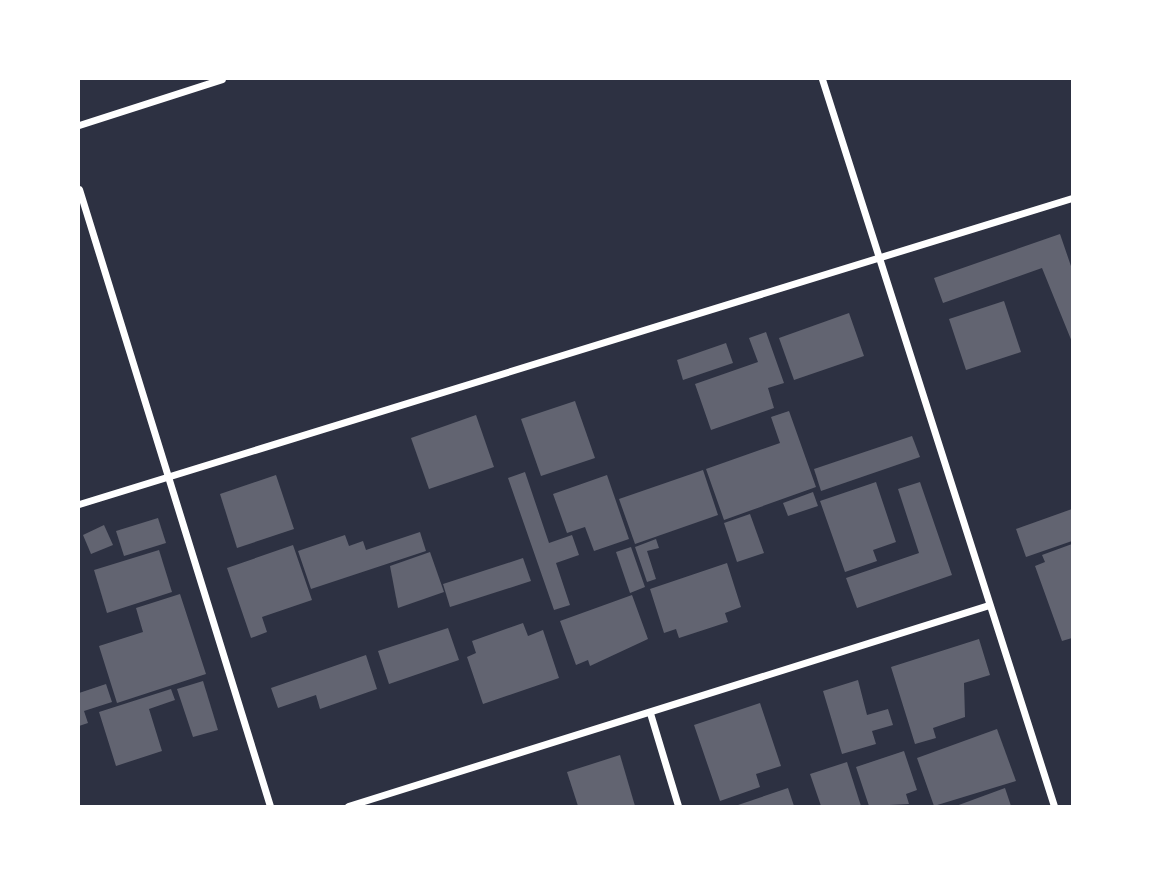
<!DOCTYPE html>
<style>
body{margin:0}
#map{position:relative;width:1151px;height:885px;overflow:hidden;background:#2d3142;font-family:Poppins,sans-serif}
div>[style]{position:absolute}
.building>*{inset:0;background:#626471}
.minor>*{height:7px;margin:-3.5px;padding:0 3.5px;transform-origin:3.5px;border-radius:3.5px;background:#fff}
span{translate:-50% -50%;white-space:nowrap;text-align:center;line-height:1.15;-webkit-text-stroke:6px #fff;paint-order:stroke}
.frame{position:absolute;inset:0;border:80px solid #fff;pointer-events:none}
</style>
<div id="map">
<div class="building">
<i style="clip-path:polygon(1060px 234px,1072px 269px,1072px 342px,1042px 268px,943px 303px,934px 278px)"></i>
<i style="clip-path:polygon(1004px 301px,1021px 352px,966px 370px,949px 319px)"></i>
<i style="clip-path:polygon(849px 313px,864px 356px,794px 380px,779px 338px)"></i>
<i style="clip-path:polygon(766px 332px,784px 383px,768px 388px,774px 408px,711px 430px,695px 384px,758px 362px,749px 338px)"></i>
<i style="clip-path:polygon(726px 343px,733px 363px,683px 380px,677px 360px)"></i>
<i style="clip-path:polygon(575px 401px,595px 458px,541px 476px,521px 419px)"></i>
<i style="clip-path:polygon(789px 411px,816px 487px,724px 520px,706px 469px,780px 443px,771px 417px)"></i>
<i style="clip-path:polygon(476px 415px,494px 467px,429px 489px,411px 438px)"></i>
<i style="clip-path:polygon(912px 436px,920px 457px,821px 491px,814px 469px)"></i>
<i style="clip-path:polygon(703px 470px,718px 515px,635px 544px,619px 499px)"></i>
<i style="clip-path:polygon(525px 472px,549px 543px,572px 535px,579px 555px,556px 563px,570px 605px,554px 610px,508px 478px)"></i>
<i style="clip-path:polygon(276px 475px,294px 529px,237px 548px,220px 494px)"></i>
<i style="clip-path:polygon(607px 475px,629px 539px,594px 551px,585px 527px,567px 533px,553px 494px)"></i>
<i style="clip-path:polygon(876px 482px,896px 542px,873px 550px,877px 561px,845px 572px,820px 501px)"></i>
<i style="clip-path:polygon(920px 482px,952px 575px,857px 608px,846px 578px,919px 553px,898px 489px)"></i>
<i style="clip-path:polygon(813px 492px,818px 506px,788px 516px,783px 503px)"></i>
<i style="clip-path:polygon(1072px 509px,1072px 541px,1026px 557px,1016px 529px)"></i>
<i style="clip-path:polygon(750px 514px,764px 553px,737px 562px,724px 523px)"></i>
<i style="clip-path:polygon(158px 518px,166px 543px,124px 556px,116px 531px)"></i>
<i style="clip-path:polygon(104px 525px,113px 545px,91px 554px,83px 535px)"></i>
<i style="clip-path:polygon(420px 532px,426px 551px,311px 589px,298px 551px,345px 535px,349px 546px,363px 541px,366px 550px)"></i>
<i style="clip-path:polygon(656px 539px,659px 548px,647px 551px,656px 579px,647px 582px,635px 547px)"></i>
<i style="clip-path:polygon(1072px 544px,1072px 638px,1062px 641px,1035px 566px,1045px 562px,1042px 555px)"></i>
<i style="clip-path:polygon(293px 545px,312px 600px,262px 617px,267px 632px,251px 638px,227px 568px)"></i>
<i style="clip-path:polygon(631px 547px,645px 587px,630px 593px,616px 552px)"></i>
<i style="clip-path:polygon(159px 550px,172px 592px,107px 613px,94px 570px)"></i>
<i style="clip-path:polygon(430px 552px,444px 592px,398px 608px,390px 566px)"></i>
<i style="clip-path:polygon(523px 558px,531px 581px,450px 607px,443px 584px)"></i>
<i style="clip-path:polygon(727px 563px,741px 607px,725px 613px,728px 622px,679px 638px,676px 629px,664px 633px,650px 589px)"></i>
<i style="clip-path:polygon(180px 594px,206px 674px,117px 703px,99px 646px,143px 632px,136px 608px)"></i>
<i style="clip-path:polygon(632px 595px,648px 639px,590px 666px,588px 660px,576px 665px,560px 621px)"></i>
<i style="clip-path:polygon(523px 623px,528px 636px,543px 630px,559px 678px,483px 704px,467px 657px,476px 653px,472px 641px)"></i>
<i style="clip-path:polygon(448px 628px,459px 660px,389px 684px,378px 651px)"></i>
<i style="clip-path:polygon(979px 639px,990px 675px,964px 683px,965px 717px,933px 728px,936px 738px,915px 744px,891px 667px)"></i>
<i style="clip-path:polygon(366px 655px,377px 689px,320px 709px,316px 695px,278px 708px,271px 688px)"></i>
<i style="clip-path:polygon(858px 680px,867px 715px,888px 709px,893px 725px,872px 731px,876px 744px,842px 754px,823px 691px)"></i>
<i style="clip-path:polygon(203px 681px,218px 730px,193px 737px,177px 689px)"></i>
<i style="clip-path:polygon(106px 684px,112px 702px,84px 711px,88px 723px,79px 726px,79px 693px)"></i>
<i style="clip-path:polygon(171px 689px,175px 700px,149px 709px,162px 751px,116px 766px,99px 712px)"></i>
<i style="clip-path:polygon(760px 703px,781px 766px,756px 774px,760px 787px,720px 801px,694px 725px)"></i>
<i style="clip-path:polygon(997px 729px,1016px 781px,934px 806px,917px 758px)"></i>
<i style="clip-path:polygon(904px 751px,917px 790px,906px 794px,909px 804px,869px 806px,856px 767px)"></i>
<i style="clip-path:polygon(620px 755px,635px 806px,578px 806px,567px 772px)"></i>
<i style="clip-path:polygon(847px 762px,861px 806px,821px 806px,810px 774px)"></i>
<i style="clip-path:polygon(788px 788px,794px 806px,735px 806px)"></i>
<i style="clip-path:polygon(1005px 788px,1011px 806px,956px 806px)"></i>
</div>
<div class="minor">
<i style="left:822px;top:79px;width:763px;rotate:72.3deg"></i>
<i style="left:79px;top:125px;width:150px;rotate:-17.8deg"></i>
<i style="left:79px;top:189px;width:646px;rotate:72.8deg"></i>
<i style="left:79px;top:504px;width:1039px;rotate:-17.13deg"></i>
<i style="left:650px;top:713px;width:97px;rotate:73.2deg"></i>
<i style="left:348px;top:806px;width:672px;rotate:-17.41deg"></i>
</div>
<div class="frame"></div>
</div>
